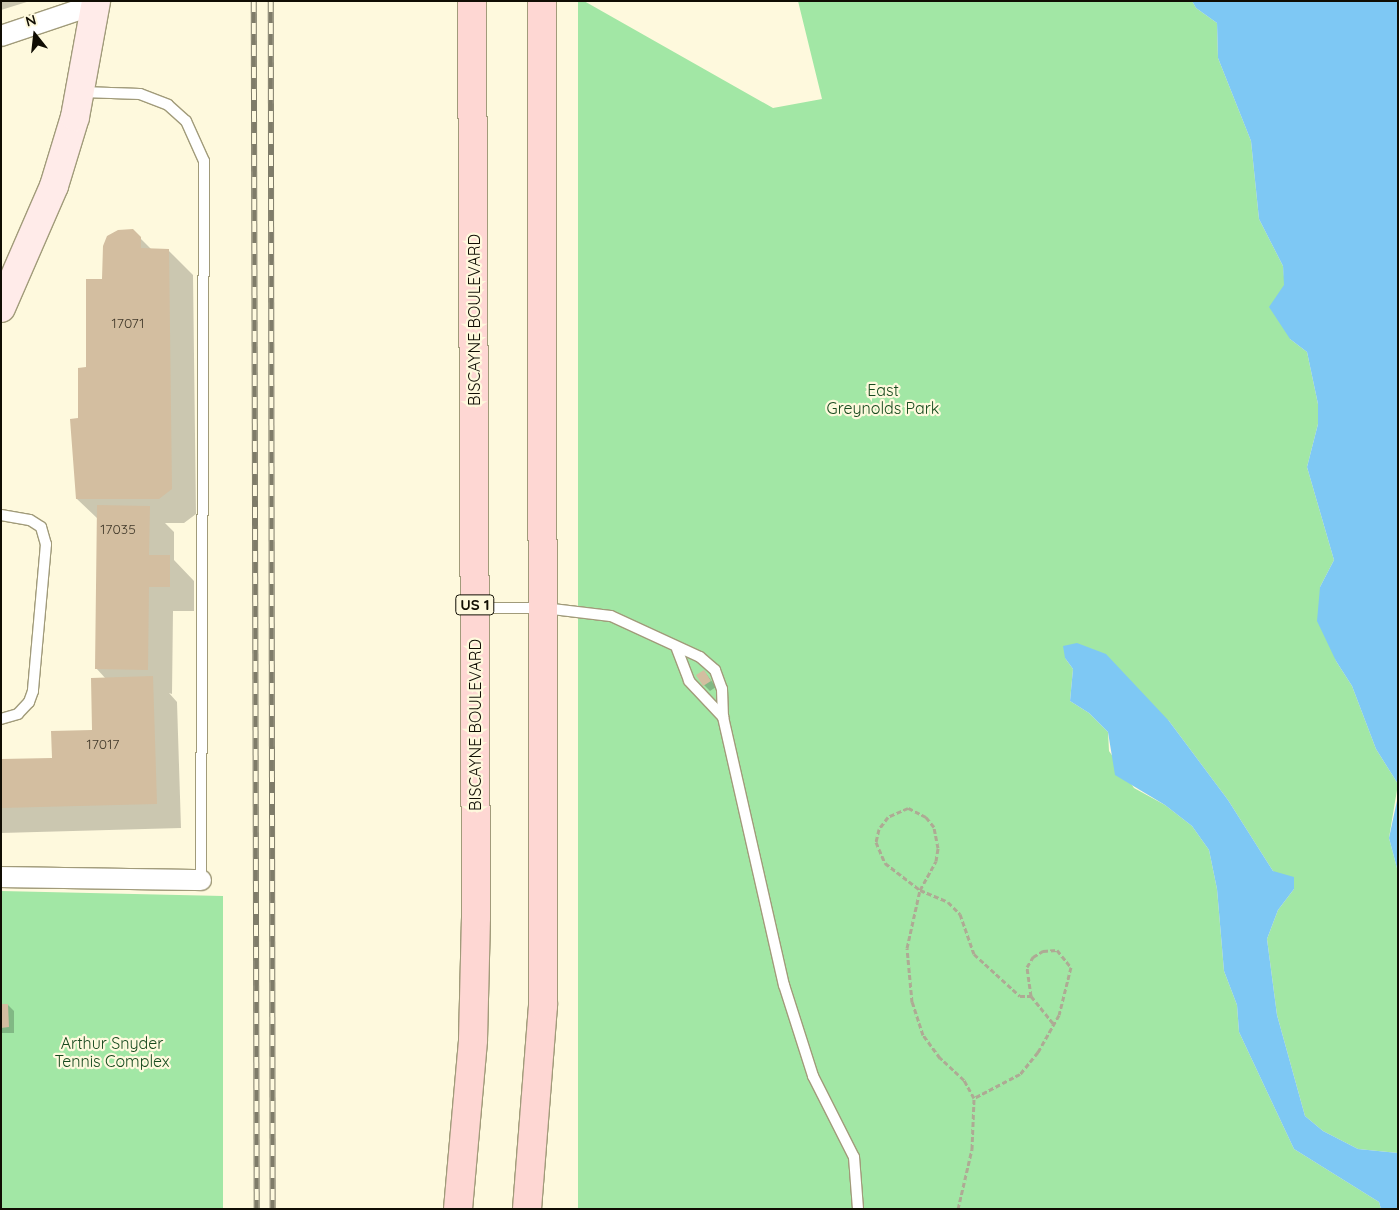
<!DOCTYPE html>
<style>
body{margin:0}
#map{position:relative;width:1399px;height:1210px;overflow:hidden;background:#fef9dd;font-family:Quicksand,sans-serif}
div>[style]{position:absolute}
.green>*{inset:0;background:#a2e7a5}
.water>*{inset:0;background:#7ec8f4}
.shadow>*{inset:0;background:#0003}
.building>*{inset:0;background:#d3bea0}
.path>*{height:3px;margin-top:-1.5px;transform-origin:0;background:repeating-linear-gradient(90deg,#aeaa94 0 5px,transparent 0 7.5px)}
.roads{filter:drop-shadow(1px 0 #a19b7a) drop-shadow(-1px 0 #a19b7a) drop-shadow(0 1px #a19b7a) drop-shadow(0 -1px #a19b7a)}
.lane>*{height:10px;margin:-5px;padding:0 5px;transform-origin:5px;border-radius:5px;background:#fff}
.street>*{height:20px;margin:-10px;padding:0 10px;transform-origin:10px;border-radius:10px;background:#fff}
.secondary>*{height:28px;margin:-14px;padding:0 14px;transform-origin:14px;border-radius:14px;background:#ffebe9}
.primary>*{height:28px;margin:-14px;padding:0 14px;transform-origin:14px;border-radius:14px;background:#fed7d3}
.rail>*{height:5.5px;margin-top:-2.75px;transform-origin:0;background:repeating-linear-gradient(90deg,#fef9dd 0 11px,#7f7c69 0 22px);box-sizing:border-box;border-block:1px solid #7f7c69}
span{translate:-50% -50%;white-space:nowrap;text-align:center;line-height:1.15;-webkit-text-stroke:4.5px #fef9dd;paint-order:stroke}
.number-label{font-size:14px;color:#41392a}
.number-label span{-webkit-text-stroke-width:0}
.shield-label span{padding:1px 4px;background:#fef9dd;border:1px solid;border-radius:4px;-webkit-text-stroke-width:0}
.shield-label{font-size:15px;color:#100d03;font-weight:700}
.street-label{font-size:16px;color:#100d03}
.park-label{font-size:16px;color:#174a1e}
.frame{position:absolute;inset:0;border:2px solid #100d03;pointer-events:none}
.north{position:absolute;left:10px;top:10px;width:50px;height:50px;-webkit-text-stroke:4px #fef9dd;paint-order:stroke;rotate:344deg;font-size:14px;font-weight:700;line-height:20px;text-align:center;color:#100d03}
.north::after{content:'';display:block;margin:auto;width:18px;height:22px;background:#100d03;clip-path:polygon(50% 0,100% 100%,50% 72%,0 100%)}
</style>
<div id="map">
<div class="green">
<i style="clip-path:polygon(578px 1px,584px 1px,773px 108px,822px 99px,798px 1px,1192px 1px,1196px 8px,1217px 23px,1218px 58px,1251px 141px,1259px 219px,1283px 266px,1290px 339px,1307px 352px,1318px 404px,1318px 424px,1307px 467px,1334px 560px,1320px 587px,1336px 661px,1352px 686px,1376px 749px,1398px 784px,1389px 838px,1398px 872px,1398px 1153px,1358px 1149px,1323px 1131px,1305px 1116px,1277px 1015px,1267px 939px,1278px 910px,1294px 889px,1273px 871px,1228px 800px,1169px 721px,1065px 658px,1073px 669px,1070px 701px,1089px 713px,1108px 732px,1109px 751px,1134px 788px,1165px 805px,1192px 826px,1209px 850px,1217px 889px,1224px 971px,1237px 1005px,1239px 1032px,1294px 1149px,1379px 1202px,1381px 1209px,578px 1209px)"></i>
<i style="clip-path:polygon(1px 891px,223px 896px,223px 1209px,1px 1209px)"></i>
</div>
<div class="water">
<i style="clip-path:polygon(1192px 1px,1398px 1px,1398px 784px,1376px 749px,1352px 686px,1336px 661px,1317px 621px,1320px 587px,1334px 560px,1307px 467px,1318px 424px,1318px 404px,1307px 352px,1290px 339px,1269px 307px,1284px 285px,1283px 266px,1259px 219px,1251px 141px,1218px 58px,1217px 23px,1196px 8px)"></i>
<i style="clip-path:polygon(1077px 643px,1106px 654px,1169px 721px,1228px 800px,1273px 871px,1294px 877px,1294px 889px,1278px 910px,1267px 939px,1277px 1015px,1305px 1116px,1323px 1131px,1358px 1149px,1398px 1153px,1398px 1209px,1381px 1209px,1379px 1202px,1294px 1149px,1239px 1032px,1237px 1005px,1224px 971px,1217px 889px,1209px 850px,1192px 826px,1165px 805px,1115px 775px,1108px 732px,1089px 713px,1070px 701px,1073px 669px,1065px 658px,1063px 646px)"></i>
<i style="clip-path:polygon(1398px 796px,1398px 872px,1389px 838px)"></i>
</div>
<div class="shadow">
<i style="clip-path:polygon(1px 1px,30px 1px,1px 10px)"></i>
<i style="clip-path:polygon(132px 230px,152px 250px,168px 250px,193px 275px,196px 514px,184px 523px,165px 523px,174px 532px,174px 560px,194px 581px,194px 611px,173px 611px,172px 694px,169px 693px,177px 702px,181px 828px,1px 833px,1px 761px,53px 759px,93px 731px,106px 679px,96px 668px,98px 519px,77px 499px,79px 419px,103px 281px)"></i>
<i style="clip-path:polygon(704px 671px,716px 687px,710px 691px,704px 685px)"></i>
<i style="clip-path:polygon(8px 1005px,14px 1011px,14px 1033px,1px 1033px,1px 1006px)"></i>
</div>
<div class="building">
<i style="clip-path:polygon(133px 229px,141px 237px,141px 248px,169px 249px,172px 489px,159px 499px,76px 499px,70px 419px,78px 418px,78px 368px,86px 367px,86px 279px,102px 279px,103px 246px,107px 236px,118px 230px)"></i>
<i style="clip-path:polygon(97px 505px,150px 506px,149px 555px,170px 555px,170px 587px,149px 587px,148px 670px,95px 669px)"></i>
<i style="clip-path:polygon(704px 670px,711px 681px,703px 686px,696px 675px)"></i>
<i style="clip-path:polygon(153px 676px,157px 804px,1px 808px,1px 759px,52px 758px,51px 731px,92px 730px,91px 678px)"></i>
<i style="clip-path:polygon(1px 1004px,8px 1004px,9px 1027px,1px 1028px)"></i>
</div>
<div class="path">
<i style="left:920px;top:890px;width:30px;rotate:23deg"></i>
<i style="left:948px;top:902px;width:17px;rotate:45deg"></i>
<i style="left:960px;top:914px;width:42px;rotate:70.7deg"></i>
<i style="left:974px;top:954px;width:62px;rotate:42.4deg"></i>
<i style="left:1020px;top:996px;width:11px"></i>
<i style="left:1031px;top:996px;width:29px;rotate:-98deg"></i>
<i style="left:1027px;top:967px;width:12px;rotate:-59deg"></i>
<i style="left:1033px;top:957px;width:12px;rotate:-31deg"></i>
<i style="left:1043px;top:951px;width:14px;rotate:-4deg"></i>
<i style="left:1057px;top:950px;width:22px;rotate:51deg"></i>
<i style="left:1071px;top:967px;width:49px;rotate:104deg"></i>
<i style="left:1059px;top:1015px;width:43px;rotate:119.6deg"></i>
<i style="left:1038px;top:1052px;width:28px;rotate:129deg"></i>
<i style="left:1020px;top:1074px;width:52px;rotate:152.4deg"></i>
<i style="left:974px;top:1098px;width:21px;rotate:-119deg"></i>
<i style="left:964px;top:1080px;width:33px;rotate:-137deg"></i>
<i style="left:940px;top:1058px;width:29px;rotate:-126deg"></i>
<i style="left:923px;top:1035px;width:35px;rotate:-108deg"></i>
<i style="left:912px;top:1002px;width:54px;rotate:-95.3deg"></i>
<i style="left:907px;top:948px;width:59px;rotate:-77.4deg"></i>
<i style="left:920px;top:890px;width:33px;rotate:-61deg"></i>
<i style="left:936px;top:861px;width:13px;rotate:-81deg"></i>
<i style="left:938px;top:848px;width:21px;rotate:-101deg"></i>
<i style="left:934px;top:827px;width:13px;rotate:-129deg"></i>
<i style="left:926px;top:817px;width:20px;rotate:-153deg"></i>
<i style="left:908px;top:808px;width:22px;rotate:156deg"></i>
<i style="left:888px;top:817px;width:15px;rotate:127deg"></i>
<i style="left:879px;top:829px;width:13px;rotate:103deg"></i>
<i style="left:876px;top:842px;width:23px;rotate:67deg"></i>
<i style="left:885px;top:863px;width:44px;rotate:37.6deg"></i>
<i style="left:1031px;top:996px;width:36px;rotate:51deg"></i>
<i style="left:958px;top:1209px;width:62px;rotate:-76.9deg"></i>
<i style="left:972px;top:1149px;width:50px;rotate:-87.7deg"></i>
</div>
<div class="roads">
<div class="lane">
<i style="left:82px;top:92px;width:58px;rotate:2deg"></i>
<i style="left:140px;top:94px;width:30px;rotate:21deg"></i>
<i style="left:168px;top:105px;width:24px;rotate:42deg"></i>
<i style="left:186px;top:121px;width:44px;rotate:65.8deg"></i>
<i style="left:204px;top:161px;width:719px;rotate:90.24deg"></i>
<i style="left:1px;top:515px;width:29px;rotate:10deg"></i>
<i style="left:30px;top:520px;width:13px;rotate:32deg"></i>
<i style="left:41px;top:527px;width:18px;rotate:74deg"></i>
<i style="left:46px;top:544px;width:148px;rotate:95.1deg"></i>
<i style="left:33px;top:691px;width:12px;rotate:110deg"></i>
<i style="left:29px;top:702px;width:16px;rotate:133deg"></i>
<i style="left:18px;top:714px;width:18px;rotate:164deg"></i>
<i style="left:476px;top:608px;width:68px"></i>
<i style="left:544px;top:608px;width:67px;rotate:6.8deg"></i>
<i style="left:611px;top:616px;width:98px;rotate:24.7deg"></i>
<i style="left:700px;top:657px;width:20px;rotate:41deg"></i>
<i style="left:715px;top:670px;width:20px;rotate:70deg"></i>
<i style="left:722px;top:689px;width:28px;rotate:88deg"></i>
<i style="left:723px;top:717px;width:275px;rotate:77.2deg"></i>
<i style="left:784px;top:985px;width:96px;rotate:72.3deg"></i>
<i style="left:813px;top:1076px;width:91px;rotate:63.2deg"></i>
<i style="left:854px;top:1157px;width:52px;rotate:85.6deg"></i>
<i style="left:677px;top:649px;width:34px;rotate:69deg"></i>
<i style="left:689px;top:681px;width:50px;rotate:46.6deg"></i>
</div>
<div class="street">
<i style="left:1px;top:36px;width:100px;rotate:-18.6deg"></i>
<i style="left:1px;top:877px;width:200px;rotate:0.9deg"></i>
</div>
<div class="secondary">
<i style="left:1px;top:308px;width:133px;rotate:-66.5deg"></i>
<i style="left:54px;top:186px;width:72px;rotate:-73.1deg"></i>
<i style="left:75px;top:117px;width:118px;rotate:-79.7deg"></i>
</div>
<div class="primary">
<i style="left:458px;top:1209px;width:170px;rotate:-84.9deg"></i>
<i style="left:473px;top:1040px;width:123px;rotate:-88.6deg"></i>
<i style="left:476px;top:917px;width:916px;rotate:-90.25deg"></i>
<i style="left:527px;top:1209px;width:204px;rotate:-85.5deg"></i>
<i style="left:543px;top:1006px;width:1005px;rotate:-90.06deg"></i>
</div>
</div>
<div class="rail">
<i style="left:254px;top:1px;width:1208px;rotate:89.86deg"></i>
<i style="left:271px;top:1px;width:1208px;rotate:89.91deg"></i>
</div>
<div class="number-label">
<span style="left:128px;top:323px">17071</span>
<span style="left:118px;top:529px">17035</span>
<span style="left:103px;top:744px">17017</span>
</div>
<div class="shield-label">
<span style="left:475px;top:605px">US 1</span>
</div>
<div class="street-label">
<span style="left:474px;top:320px;rotate:-90deg">BISCAYNE BOULEVARD</span>
<span style="left:475px;top:725px;rotate:-90deg">BISCAYNE BOULEVARD</span>
</div>
<div class="park-label">
<span style="left:883px;top:399px">East<br>Greynolds Park</span>
<span style="left:112px;top:1052px">Arthur Snyder<br>Tennis Complex</span>
</div>
<div class="frame"></div>
<div class="north">N</div>
</div>
